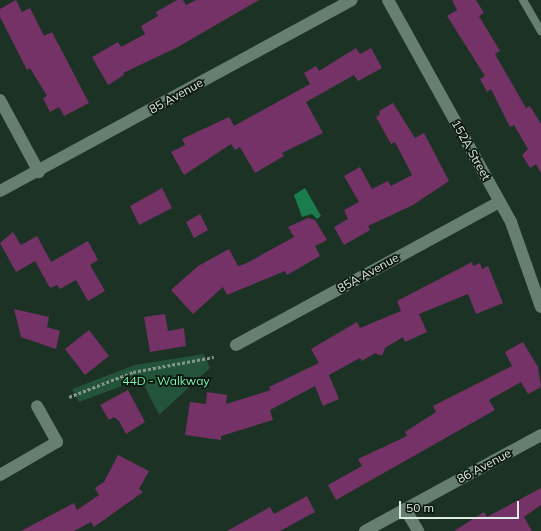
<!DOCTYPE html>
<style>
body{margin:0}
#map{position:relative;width:541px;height:531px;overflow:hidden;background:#1c3224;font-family:Mulish,sans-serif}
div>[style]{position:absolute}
.green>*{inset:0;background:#235338}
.water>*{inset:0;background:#1b7d4d}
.building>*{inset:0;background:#753267}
.path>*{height:2.5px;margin-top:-1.25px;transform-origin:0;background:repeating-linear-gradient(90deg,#84968a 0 3px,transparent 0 5px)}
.lane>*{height:8px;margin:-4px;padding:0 4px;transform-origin:4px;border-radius:4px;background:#677f6f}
.street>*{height:12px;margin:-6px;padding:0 6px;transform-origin:6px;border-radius:6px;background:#677f6f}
span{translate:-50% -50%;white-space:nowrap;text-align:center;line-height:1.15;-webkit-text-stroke:3.5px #0d1711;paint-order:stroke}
.street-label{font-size:12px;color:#ddebe2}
.park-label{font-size:12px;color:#7df4af}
.scale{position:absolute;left:399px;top:501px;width:120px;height:18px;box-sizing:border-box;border:2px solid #ddebe2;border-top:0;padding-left:5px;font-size:12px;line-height:14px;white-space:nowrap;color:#ddebe2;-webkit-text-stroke:3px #0d1711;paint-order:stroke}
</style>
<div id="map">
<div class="green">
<i style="clip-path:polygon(204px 354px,210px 368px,159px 415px,141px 379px,79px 402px,72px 389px,135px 365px)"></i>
</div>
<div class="water">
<i style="clip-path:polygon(305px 188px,321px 216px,317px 219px,312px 214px,302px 217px,294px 195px)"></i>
</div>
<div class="building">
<i style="clip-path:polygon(16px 0,22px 12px,30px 8px,44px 36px,52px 32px,89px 103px,64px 116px,59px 107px,50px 112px,43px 98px,47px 96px,30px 68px,27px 70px,0 17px,0 9px)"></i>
<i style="clip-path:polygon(177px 0,183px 0,186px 5px,196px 0,259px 0,176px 48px,123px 73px,124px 75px,108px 85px,92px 57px,118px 42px,121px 47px,145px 34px,141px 26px,158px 16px,156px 12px)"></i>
<i style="clip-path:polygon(452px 0,476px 0,484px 13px,479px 16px,500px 51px,495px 54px,526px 108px,530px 106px,541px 124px,541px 173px,536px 164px,530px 168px,522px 155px,528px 149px,514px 125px,510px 127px,491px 89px,487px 92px,480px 79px,485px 76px,447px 16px,457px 10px)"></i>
<i style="clip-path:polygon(356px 48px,360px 54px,371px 48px,382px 68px,358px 81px,354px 75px,306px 102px,323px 133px,282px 153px,284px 156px,255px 173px,240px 147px,235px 150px,231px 144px,184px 175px,171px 152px,185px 145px,182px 139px,229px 117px,234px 126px,310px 84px,304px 73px,316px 66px,319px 71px)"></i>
<i style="clip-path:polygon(393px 103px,415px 138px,424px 133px,449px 181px,413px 205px,368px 226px,370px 230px,344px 245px,334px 227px,348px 219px,344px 210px,359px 202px,344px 176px,360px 167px,372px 189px,388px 181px,391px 186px,412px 175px,395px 142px,391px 144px,376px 117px,380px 114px,379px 111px)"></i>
<i style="clip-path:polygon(162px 188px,172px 208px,139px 225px,130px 206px)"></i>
<i style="clip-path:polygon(200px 214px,208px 230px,194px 238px,186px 222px)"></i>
<i style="clip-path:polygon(308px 218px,315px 220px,327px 240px,315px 246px,320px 256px,287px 275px,285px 271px,227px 295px,223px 287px,193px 314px,171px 290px,198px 266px,229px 249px,238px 266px,245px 264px,294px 237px,288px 227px)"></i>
<i style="clip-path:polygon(13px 232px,21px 245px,37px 236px,51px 262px,88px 241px,98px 260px,90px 265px,105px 291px,88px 301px,76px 280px,60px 289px,57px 285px,50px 288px,35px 261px,16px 272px,0 243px)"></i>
<i style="clip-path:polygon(472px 262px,473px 266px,480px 263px,482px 269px,488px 266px,503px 303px,476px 314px,468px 294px,419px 314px,427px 332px,405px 342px,403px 337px,385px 348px,382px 356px,375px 353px,362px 361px,360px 358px,329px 375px,339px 399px,323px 406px,315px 386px,270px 410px,273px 420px,221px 436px,221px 440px,185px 435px,190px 402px,206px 404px,207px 392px,227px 395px,226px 404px,271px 390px,269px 387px,319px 363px,311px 349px,357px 322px,360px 328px,401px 311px,397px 301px)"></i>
<i style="clip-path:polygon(14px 309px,49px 317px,47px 327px,60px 331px,56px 349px,21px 337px)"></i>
<i style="clip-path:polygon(165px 314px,168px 331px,184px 328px,186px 346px,150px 352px,144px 317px)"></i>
<i style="clip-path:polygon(89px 330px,109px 356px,85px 375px,65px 349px)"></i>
<i style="clip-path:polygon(523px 342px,538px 367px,541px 387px,528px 394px,521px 382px,489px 400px,495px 410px,336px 500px,328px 485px,362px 466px,358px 459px,407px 436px,405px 432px,436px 412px,433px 406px,512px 366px,505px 352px)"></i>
<i style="clip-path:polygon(128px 390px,145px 422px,126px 434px,119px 421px,114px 417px,109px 420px,100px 405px)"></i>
<i style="clip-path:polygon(118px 455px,149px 471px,139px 489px,143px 492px,94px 527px,91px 522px,74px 531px,21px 531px,74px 503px,77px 510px,99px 495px,95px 488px,104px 482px)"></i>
<i style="clip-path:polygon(541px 488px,541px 505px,524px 517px,532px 531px,454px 531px,484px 512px,487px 517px)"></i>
<i style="clip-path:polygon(307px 496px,315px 512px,280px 531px,227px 531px,270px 507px,274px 514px)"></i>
</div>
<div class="path">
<i style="left:69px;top:397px;width:69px;rotate:-21.3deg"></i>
<i style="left:133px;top:372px;width:82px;rotate:-10.5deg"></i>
</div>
<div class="lane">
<i style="left:523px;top:0;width:36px;rotate:60deg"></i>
</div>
<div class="street">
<i style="left:388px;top:0;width:254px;rotate:61deg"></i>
<i style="left:511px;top:222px;width:90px;rotate:70.6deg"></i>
<i style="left:0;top:100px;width:82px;rotate:61.6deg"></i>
<i style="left:0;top:191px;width:400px;rotate:-28.5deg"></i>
<i style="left:236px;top:345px;width:299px;rotate:-28.5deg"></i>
<i style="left:0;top:475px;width:66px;rotate:-30.1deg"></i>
<i style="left:57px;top:442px;width:41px;rotate:-119.1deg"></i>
<i style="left:405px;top:509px;width:26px;rotate:59deg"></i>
<i style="left:365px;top:531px;width:200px;rotate:-28.6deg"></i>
</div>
<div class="street-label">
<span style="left:176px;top:96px;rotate:-29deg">85 Avenue</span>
<span style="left:471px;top:150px;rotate:61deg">152A Street</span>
<span style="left:368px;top:273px;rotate:-29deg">85A Avenue</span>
<span style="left:484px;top:466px;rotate:-28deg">86 Avenue</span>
</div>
<div class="park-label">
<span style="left:166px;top:381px">44D - Walkway</span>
</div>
<div class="scale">50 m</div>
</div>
